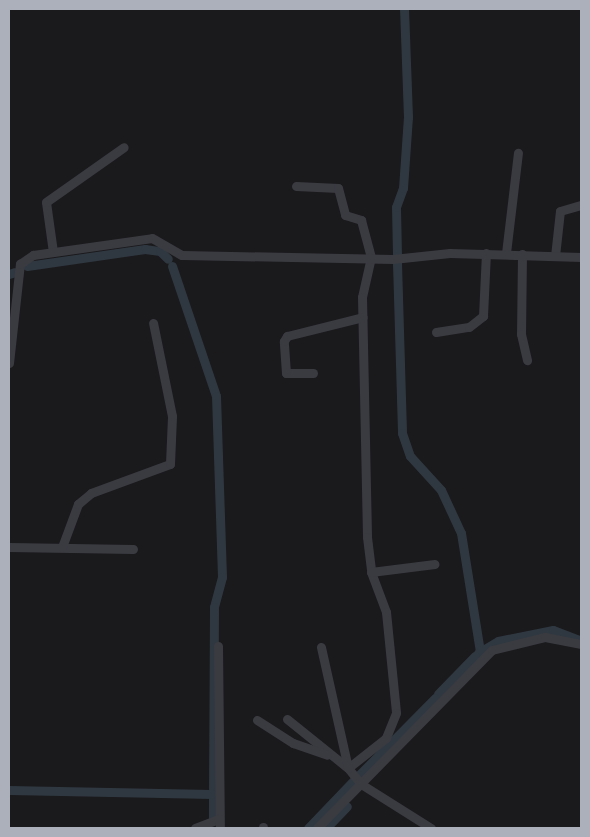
<!DOCTYPE html>
<style>
body{margin:0}
#map{position:relative;width:590px;height:837px;overflow:hidden;background:#1a191c;font-family:"Noto Sans",sans-serif}
div>[style]{position:absolute}
.canal>*{height:9px;margin:-4.5px;padding:0 4.5px;transform-origin:4.5px;border-radius:4.5px;background:#2f3840}
.minor>*{height:9px;margin:-4.5px;padding:0 4.5px;transform-origin:4.5px;border-radius:4.5px;background:#3a3b41}
span{translate:-50% -50%;white-space:nowrap;text-align:center;line-height:1.15;-webkit-text-stroke:4px #141417;paint-order:stroke}
.frame{position:absolute;inset:0;border:10px solid #acb0bb;pointer-events:none}
</style>
<div id="map">
<div class="canal">
<i style="left:397px;top:255px;width:48px;rotate:-91.2deg"></i>
<i style="left:396px;top:207px;width:20px;rotate:-70deg"></i>
<i style="left:403px;top:188px;width:71px;rotate:-86deg"></i>
<i style="left:408px;top:117px;width:108px;rotate:-92.1deg"></i>
<i style="left:397px;top:263px;width:170px;rotate:88.3deg"></i>
<i style="left:402px;top:433px;width:24px;rotate:71deg"></i>
<i style="left:410px;top:456px;width:46px;rotate:47.6deg"></i>
<i style="left:441px;top:490px;width:47px;rotate:65.1deg"></i>
<i style="left:461px;top:533px;width:120px;rotate:80.9deg"></i>
<i style="left:27px;top:266px;width:119px;rotate:-8.2deg"></i>
<i style="left:145px;top:249px;width:15px;rotate:8deg"></i>
<i style="left:160px;top:251px;width:11px;rotate:45deg"></i>
<i style="left:172px;top:266px;width:137px;rotate:71.3deg"></i>
<i style="left:216px;top:396px;width:181px;rotate:88.1deg"></i>
<i style="left:222px;top:577px;width:31px;rotate:105deg"></i>
<i style="left:214px;top:607px;width:211px;rotate:90.3deg"></i>
<i style="left:9px;top:274px;width:6px;rotate:-18deg"></i>
<i style="left:478px;top:653px;width:23px;rotate:-31deg"></i>
<i style="left:498px;top:641px;width:56px;rotate:-11.3deg"></i>
<i style="left:553px;top:630px;width:30px;rotate:21deg"></i>
<i style="left:438px;top:694px;width:53px;rotate:-45.8deg"></i>
<i style="left:359px;top:775px;width:108px;rotate:-45.4deg"></i>
<i style="left:9px;top:790px;width:203px;rotate:1.1deg"></i>
<i style="left:308px;top:828px;width:65px;rotate:-46.2deg"></i>
<i style="left:326px;top:828px;width:30px;rotate:-46deg"></i>
</div>
<div class="minor">
<i style="left:296px;top:186px;width:42px;rotate:2.7deg"></i>
<i style="left:338px;top:188px;width:28px;rotate:75deg"></i>
<i style="left:345px;top:215px;width:17px;rotate:17deg"></i>
<i style="left:361px;top:220px;width:38px;rotate:75deg"></i>
<i style="left:371px;top:257px;width:41px;rotate:102.7deg"></i>
<i style="left:362px;top:297px;width:240px;rotate:88.8deg"></i>
<i style="left:367px;top:537px;width:35px;rotate:83deg"></i>
<i style="left:371px;top:572px;width:43px;rotate:69.4deg"></i>
<i style="left:386px;top:612px;width:101px;rotate:84.3deg"></i>
<i style="left:396px;top:713px;width:27px;rotate:112deg"></i>
<i style="left:386px;top:738px;width:48px;rotate:141.7deg"></i>
<i style="left:348px;top:768px;width:21px;rotate:51deg"></i>
<i style="left:361px;top:784px;width:83px;rotate:32.2deg"></i>
<i style="left:53px;top:252px;width:50px;rotate:-98deg"></i>
<i style="left:46px;top:202px;width:95px;rotate:-35.2deg"></i>
<i style="left:506px;top:253px;width:101px;rotate:-83.2deg"></i>
<i style="left:522px;top:254px;width:80px;rotate:90.7deg"></i>
<i style="left:521px;top:334px;width:27px;rotate:77deg"></i>
<i style="left:555px;top:256px;width:45px;rotate:-83.7deg"></i>
<i style="left:560px;top:211px;width:22px;rotate:-16deg"></i>
<i style="left:436px;top:332px;width:33px;rotate:-9deg"></i>
<i style="left:469px;top:327px;width:18px;rotate:-38deg"></i>
<i style="left:483px;top:316px;width:63px;rotate:-87.3deg"></i>
<i style="left:9px;top:363px;width:100px;rotate:-83.7deg"></i>
<i style="left:20px;top:264px;width:16px;rotate:-35deg"></i>
<i style="left:33px;top:255px;width:120px;rotate:-8.1deg"></i>
<i style="left:152px;top:238px;width:34px;rotate:30deg"></i>
<i style="left:182px;top:255px;width:211px;rotate:1.1deg"></i>
<i style="left:393px;top:259px;width:57px;rotate:-6deg"></i>
<i style="left:450px;top:253px;width:131px;rotate:1.7deg"></i>
<i style="left:313px;top:373px;width:27px;rotate:180deg"></i>
<i style="left:286px;top:373px;width:32px;rotate:-94deg"></i>
<i style="left:284px;top:341px;width:6px;rotate:-59deg"></i>
<i style="left:287px;top:336px;width:78px;rotate:-14deg"></i>
<i style="left:9px;top:547px;width:124px;rotate:0.9deg"></i>
<i style="left:62px;top:547px;width:46px;rotate:-69.6deg"></i>
<i style="left:78px;top:504px;width:17px;rotate:-40deg"></i>
<i style="left:91px;top:493px;width:84px;rotate:-20.2deg"></i>
<i style="left:170px;top:464px;width:48px;rotate:-87.6deg"></i>
<i style="left:172px;top:416px;width:95px;rotate:-101.5deg"></i>
<i style="left:371px;top:572px;width:64px;rotate:-7.2deg"></i>
<i style="left:218px;top:646px;width:182px;rotate:89.4deg"></i>
<i style="left:287px;top:719px;width:78px;rotate:38.8deg"></i>
<i style="left:348px;top:768px;width:124px;rotate:-102.6deg"></i>
<i style="left:257px;top:720px;width:43px;rotate:32.6deg"></i>
<i style="left:293px;top:743px;width:36px;rotate:19deg"></i>
<i style="left:263px;top:827px;width:1px;rotate:90deg"></i>
<i style="left:195px;top:828px;width:26px;rotate:-21deg"></i>
<i style="left:317px;top:828px;width:250px;rotate:-45.5deg"></i>
<i style="left:492px;top:650px;width:55px;rotate:-13.8deg"></i>
<i style="left:545px;top:637px;width:37px;rotate:11deg"></i>
</div>
<div class="frame"></div>
</div>
